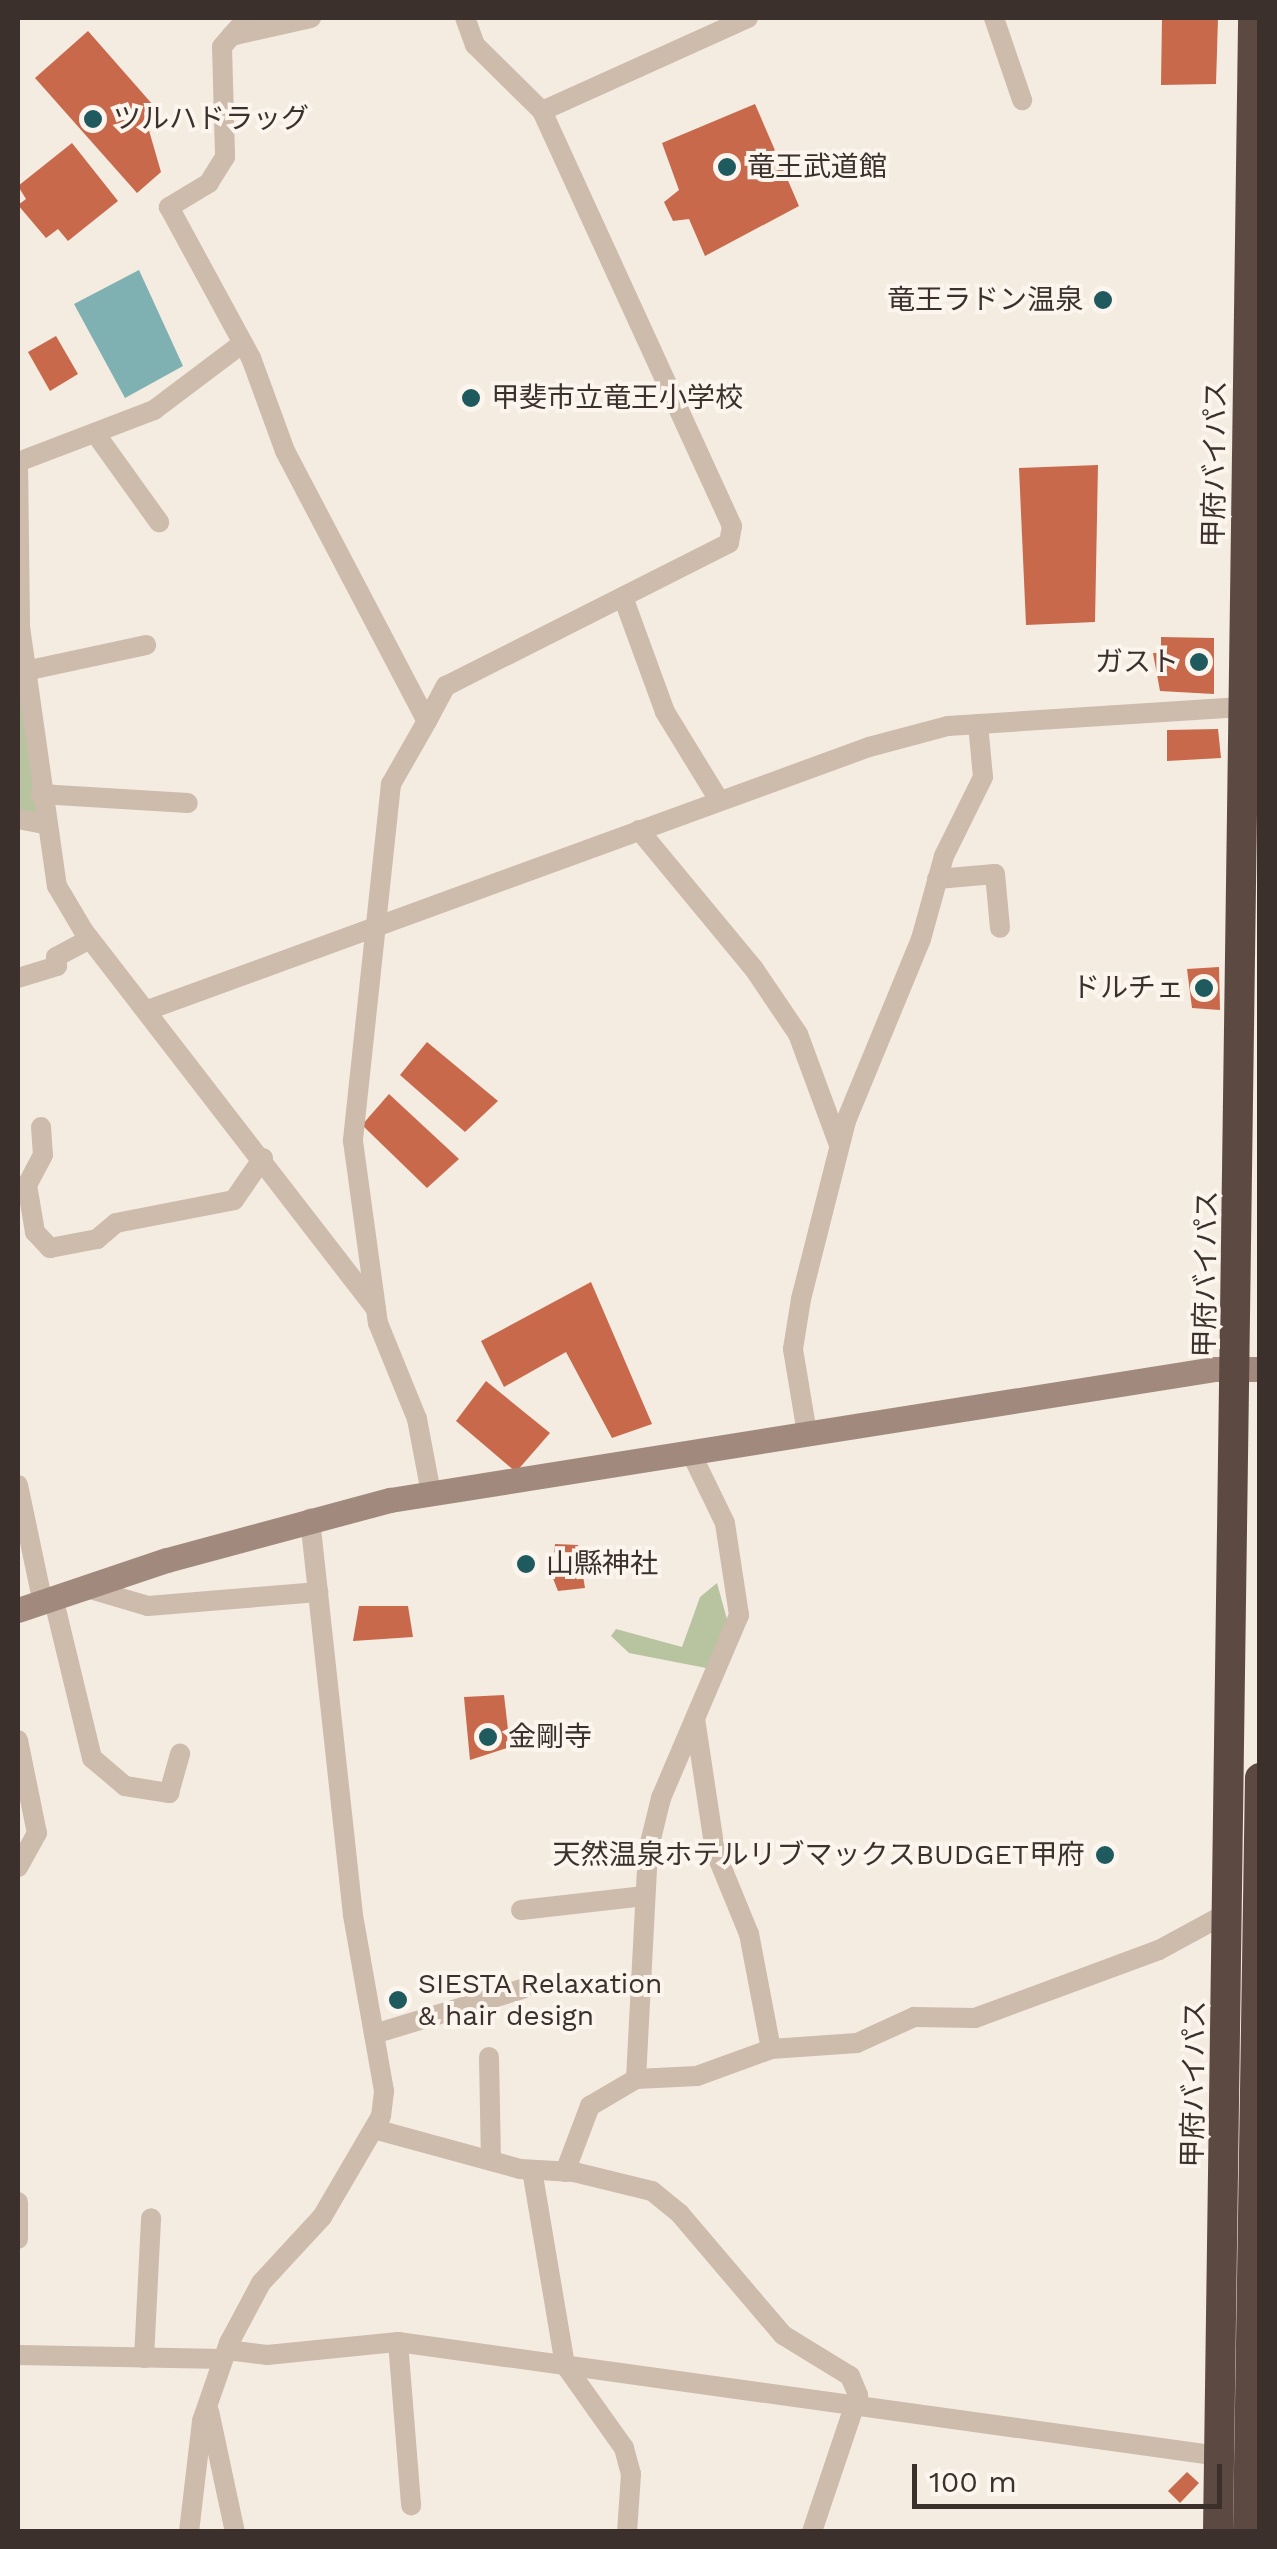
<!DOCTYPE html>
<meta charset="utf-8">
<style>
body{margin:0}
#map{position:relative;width:1277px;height:2549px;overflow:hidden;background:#f4ebe1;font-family:"Work Sans","Noto Sans JP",sans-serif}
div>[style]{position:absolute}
.green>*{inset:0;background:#b8c4a0}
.water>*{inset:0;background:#7fb0b2}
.building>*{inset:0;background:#c8694b}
.street>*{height:20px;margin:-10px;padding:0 10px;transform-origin:10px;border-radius:10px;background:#cdbbac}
.secondary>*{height:25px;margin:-12.5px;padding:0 12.5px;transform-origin:12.5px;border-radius:12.5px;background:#a18a7d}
.highway>*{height:30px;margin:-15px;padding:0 15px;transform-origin:15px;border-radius:15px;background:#5c4a42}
.dots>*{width:28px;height:28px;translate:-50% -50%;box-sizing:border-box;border:5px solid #fbf5ee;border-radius:50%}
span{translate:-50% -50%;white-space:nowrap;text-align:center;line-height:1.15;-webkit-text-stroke:8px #fbf5ee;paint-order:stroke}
.poi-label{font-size:28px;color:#3b302b}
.left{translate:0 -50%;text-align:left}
.right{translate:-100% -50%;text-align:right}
.street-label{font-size:28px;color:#3b302b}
.frame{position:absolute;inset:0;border:20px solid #3b302b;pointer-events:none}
.scale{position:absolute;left:912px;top:2464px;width:310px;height:45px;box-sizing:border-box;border:5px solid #3b302b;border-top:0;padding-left:12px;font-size:30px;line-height:35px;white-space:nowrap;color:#3b302b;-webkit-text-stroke:8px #fbf5ee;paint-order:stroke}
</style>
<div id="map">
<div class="green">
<i style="clip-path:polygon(18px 642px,40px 819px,18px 815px)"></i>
<i style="clip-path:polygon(717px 1583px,728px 1623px,706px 1668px,629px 1653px,611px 1636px,616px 1629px,682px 1647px,700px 1597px)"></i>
</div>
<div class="water">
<i style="clip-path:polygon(139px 270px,183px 366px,125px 398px,74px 304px)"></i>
</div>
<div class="building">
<i style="clip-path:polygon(1162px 18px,1218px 18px,1216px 84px,1161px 85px)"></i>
<i style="clip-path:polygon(88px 31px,153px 105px,144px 113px,161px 172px,137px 193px,35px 78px)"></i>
<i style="clip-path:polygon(755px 104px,799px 206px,705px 256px,689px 219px,673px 221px,664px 202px,679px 190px,662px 143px)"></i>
<i style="clip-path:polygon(72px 143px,118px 201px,68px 241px,58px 229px,46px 238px,18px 205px,26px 199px,18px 186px)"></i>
<i style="clip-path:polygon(56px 336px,78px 374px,50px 391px,28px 352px)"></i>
<i style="clip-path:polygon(1098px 465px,1095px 622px,1026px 625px,1019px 468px)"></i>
<i style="clip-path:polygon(1161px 637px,1214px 638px,1214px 694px,1160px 691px,1153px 653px,1161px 653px)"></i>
<i style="clip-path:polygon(1218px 729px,1221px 758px,1167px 761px,1167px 730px)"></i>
<i style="clip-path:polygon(1219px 967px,1220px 1010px,1192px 1008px,1187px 969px)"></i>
<i style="clip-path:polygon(427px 1042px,498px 1101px,465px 1132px,400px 1075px)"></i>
<i style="clip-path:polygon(389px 1094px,459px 1159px,427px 1188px,362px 1125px)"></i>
<i style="clip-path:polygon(591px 1282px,652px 1424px,612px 1438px,566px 1352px,504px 1387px,481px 1341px)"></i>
<i style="clip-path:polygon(486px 1381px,550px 1433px,516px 1472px,456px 1421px)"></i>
<i style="clip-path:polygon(555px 1544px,578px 1545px,585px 1588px,558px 1591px,552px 1576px)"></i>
<i style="clip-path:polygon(359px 1606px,408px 1606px,413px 1637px,353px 1641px)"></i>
<i style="clip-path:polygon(504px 1695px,510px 1747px,470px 1760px,464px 1697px)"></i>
<i style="clip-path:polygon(1187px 2472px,1199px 2483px,1180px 2503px,1168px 2491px)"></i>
</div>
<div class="street">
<i style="left:247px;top:18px;width:38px;rotate:131deg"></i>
<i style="left:222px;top:47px;width:110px;rotate:88.4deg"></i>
<i style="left:225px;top:157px;width:31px;rotate:122deg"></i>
<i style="left:209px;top:183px;width:47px;rotate:149deg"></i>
<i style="left:169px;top:207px;width:172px;rotate:61.5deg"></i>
<i style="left:251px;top:358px;width:99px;rotate:69.9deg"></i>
<i style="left:285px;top:451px;width:305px;rotate:62.3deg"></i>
<i style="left:427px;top:721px;width:40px;rotate:-62deg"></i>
<i style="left:446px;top:686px;width:317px;rotate:-26.8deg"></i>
<i style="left:729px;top:543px;width:17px;rotate:-80deg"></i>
<i style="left:732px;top:526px;width:456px;rotate:-114.6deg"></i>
<i style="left:542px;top:111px;width:94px;rotate:-135.4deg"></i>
<i style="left:475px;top:45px;width:29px;rotate:-110deg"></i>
<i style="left:994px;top:18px;width:87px;rotate:71.1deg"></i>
<i style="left:231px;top:36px;width:82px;rotate:-12.7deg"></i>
<i style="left:542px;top:111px;width:226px;rotate:-24.3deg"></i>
<i style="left:95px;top:433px;width:110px;rotate:54.3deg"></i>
<i style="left:18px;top:461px;width:166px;rotate:89.3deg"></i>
<i style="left:20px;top:627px;width:262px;rotate:81.9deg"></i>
<i style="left:57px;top:886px;width:51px;rotate:59.4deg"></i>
<i style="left:83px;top:930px;width:479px;rotate:52.3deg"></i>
<i style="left:18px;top:462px;width:146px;rotate:-20.9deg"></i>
<i style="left:154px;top:410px;width:111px;rotate:-37deg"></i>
<i style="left:623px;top:597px;width:122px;rotate:69.9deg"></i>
<i style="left:665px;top:712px;width:103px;rotate:58.5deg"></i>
<i style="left:25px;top:671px;width:124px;rotate:-12.1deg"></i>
<i style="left:427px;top:721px;width:73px;rotate:119.7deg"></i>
<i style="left:391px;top:784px;width:359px;rotate:96.1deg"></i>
<i style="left:353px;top:1141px;width:184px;rotate:82.2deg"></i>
<i style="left:378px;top:1323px;width:104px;rotate:67.9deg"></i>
<i style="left:417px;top:1419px;width:75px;rotate:79.3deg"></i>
<i style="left:40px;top:794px;width:148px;rotate:3.5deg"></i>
<i style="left:18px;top:819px;width:26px;rotate:11deg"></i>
<i style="left:639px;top:830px;width:180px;rotate:50.4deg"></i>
<i style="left:754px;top:969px;width:78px;rotate:55.9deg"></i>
<i style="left:798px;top:1034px;width:118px;rotate:69.7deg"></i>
<i style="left:937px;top:879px;width:58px;rotate:-4.9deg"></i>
<i style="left:995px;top:874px;width:54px;rotate:84.7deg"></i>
<i style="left:18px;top:978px;width:41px;rotate:-17.1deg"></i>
<i style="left:57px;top:966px;width:9px;rotate:-96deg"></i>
<i style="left:56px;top:957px;width:38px;rotate:-28deg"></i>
<i style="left:148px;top:1010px;width:767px;rotate:-20.04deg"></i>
<i style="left:869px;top:747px;width:82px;rotate:-14.9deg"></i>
<i style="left:948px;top:726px;width:298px;rotate:-3.7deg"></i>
<i style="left:41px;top:1127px;width:28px;rotate:86deg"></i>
<i style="left:43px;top:1155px;width:34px;rotate:118deg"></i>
<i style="left:27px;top:1185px;width:48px;rotate:80.3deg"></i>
<i style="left:35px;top:1232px;width:22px;rotate:47deg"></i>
<i style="left:50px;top:1248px;width:48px;rotate:-10.8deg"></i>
<i style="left:97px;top:1239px;width:25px;rotate:-40deg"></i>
<i style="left:116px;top:1223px;width:120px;rotate:-11deg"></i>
<i style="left:234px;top:1200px;width:51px;rotate:-55.4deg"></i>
<i style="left:807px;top:1433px;width:85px;rotate:-99.5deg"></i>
<i style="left:793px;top:1349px;width:51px;rotate:-80.9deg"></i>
<i style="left:801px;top:1299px;width:184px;rotate:-75.8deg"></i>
<i style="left:846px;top:1121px;width:197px;rotate:-67.6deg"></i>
<i style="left:921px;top:939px;width:86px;rotate:-74.5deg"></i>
<i style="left:944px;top:856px;width:88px;rotate:-63.7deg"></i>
<i style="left:983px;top:777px;width:53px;rotate:-95.4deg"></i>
<i style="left:18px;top:1485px;width:122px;rotate:78.1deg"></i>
<i style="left:90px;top:1589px;width:60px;rotate:16.3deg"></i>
<i style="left:148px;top:1606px;width:171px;rotate:-4.7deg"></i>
<i style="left:54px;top:1601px;width:162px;rotate:76.4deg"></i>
<i style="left:92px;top:1758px;width:43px;rotate:40.3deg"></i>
<i style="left:125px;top:1786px;width:45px;rotate:9deg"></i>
<i style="left:169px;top:1793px;width:41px;rotate:-74.2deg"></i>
<i style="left:18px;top:1740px;width:95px;rotate:78.5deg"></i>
<i style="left:37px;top:1833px;width:39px;rotate:119deg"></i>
<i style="left:521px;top:1910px;width:124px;rotate:-6.5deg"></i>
<i style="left:374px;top:2034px;width:155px;rotate:-16.9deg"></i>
<i style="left:771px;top:2049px;width:86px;rotate:-4deg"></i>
<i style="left:857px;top:2043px;width:63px;rotate:-24.5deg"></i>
<i style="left:914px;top:2017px;width:61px;rotate:0.9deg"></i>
<i style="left:975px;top:2018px;width:196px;rotate:-20.3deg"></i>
<i style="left:1159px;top:1950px;width:80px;rotate:-28.5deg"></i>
<i style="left:489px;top:2057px;width:104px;rotate:88.9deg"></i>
<i style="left:636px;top:2079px;width:61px;rotate:-2.8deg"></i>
<i style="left:697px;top:2076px;width:79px;rotate:-20deg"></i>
<i style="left:771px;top:2049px;width:117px;rotate:-100.8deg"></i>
<i style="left:749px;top:1934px;width:90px;rotate:-112.3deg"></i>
<i style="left:715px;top:1851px;width:134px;rotate:-98.6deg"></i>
<i style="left:374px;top:2129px;width:151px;rotate:15.3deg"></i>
<i style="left:520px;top:2169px;width:54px;rotate:3.2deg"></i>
<i style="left:574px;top:2172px;width:80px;rotate:13.7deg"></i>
<i style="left:652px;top:2191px;width:36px;rotate:39deg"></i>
<i style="left:680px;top:2214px;width:159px;rotate:49.6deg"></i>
<i style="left:783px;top:2335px;width:79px;rotate:31.5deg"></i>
<i style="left:850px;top:2376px;width:21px;rotate:67deg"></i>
<i style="left:858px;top:2395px;width:145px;rotate:108.6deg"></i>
<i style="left:532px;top:2170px;width:198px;rotate:80.4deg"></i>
<i style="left:565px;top:2365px;width:102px;rotate:54.6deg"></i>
<i style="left:624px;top:2448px;width:27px;rotate:75deg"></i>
<i style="left:631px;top:2474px;width:58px;rotate:93.9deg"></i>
<i style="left:565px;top:2172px;width:71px;rotate:-69.3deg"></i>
<i style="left:590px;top:2106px;width:53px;rotate:-30.4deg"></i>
<i style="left:636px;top:2079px;width:228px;rotate:-87deg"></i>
<i style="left:648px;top:1851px;width:55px;rotate:-76.2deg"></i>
<i style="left:661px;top:1798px;width:199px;rotate:-66.9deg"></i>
<i style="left:739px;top:1615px;width:93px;rotate:-98.7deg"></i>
<i style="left:725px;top:1523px;width:76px;rotate:-115.9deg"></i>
<i style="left:18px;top:2202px;width:37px;rotate:90deg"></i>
<i style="left:398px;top:2342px;width:164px;rotate:85.4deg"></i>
<i style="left:227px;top:2350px;width:40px;rotate:7.1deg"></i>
<i style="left:267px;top:2355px;width:132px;rotate:-5.7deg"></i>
<i style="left:398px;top:2342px;width:830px;rotate:7.9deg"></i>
<i style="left:18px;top:2355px;width:205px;rotate:1.1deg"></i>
<i style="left:144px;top:2358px;width:140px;rotate:-87.1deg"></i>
<i style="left:209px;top:2411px;width:124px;rotate:77.9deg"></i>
<i style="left:189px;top:2532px;width:112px;rotate:-83.3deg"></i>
<i style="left:202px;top:2421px;width:83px;rotate:-70.9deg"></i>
<i style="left:229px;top:2343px;width:68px;rotate:-61.9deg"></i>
<i style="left:261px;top:2283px;width:90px;rotate:-47.3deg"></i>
<i style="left:322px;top:2217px;width:117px;rotate:-59.7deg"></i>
<i style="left:381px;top:2116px;width:25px;rotate:-83deg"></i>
<i style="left:384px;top:2091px;width:179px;rotate:-100deg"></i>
<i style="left:353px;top:1915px;width:399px;rotate:-96.2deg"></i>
</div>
<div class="secondary">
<i style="left:18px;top:1610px;width:157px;rotate:-18.6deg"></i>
<i style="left:167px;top:1560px;width:231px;rotate:-15.1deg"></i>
<i style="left:390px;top:1500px;width:834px;rotate:-9.03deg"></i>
<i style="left:1214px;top:1369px;width:46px"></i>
</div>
<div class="highway">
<i style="left:1218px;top:2532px;width:2514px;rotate:-89.2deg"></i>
<i style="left:1248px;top:2532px;width:754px;rotate:-89.09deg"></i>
</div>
<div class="dots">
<i style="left:93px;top:119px;background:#1f5a5e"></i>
<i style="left:727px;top:167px;background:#1f5a5e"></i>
<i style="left:1103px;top:300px;background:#1f5a5e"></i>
<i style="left:471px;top:398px;background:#1f5a5e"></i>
<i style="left:1199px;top:662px;background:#1f5a5e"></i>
<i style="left:1204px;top:988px;background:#1f5a5e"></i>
<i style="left:526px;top:1564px;background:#1f5a5e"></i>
<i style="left:488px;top:1737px;background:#1f5a5e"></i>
<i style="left:1105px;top:1855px;background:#1f5a5e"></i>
<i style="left:398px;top:2000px;background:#1f5a5e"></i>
</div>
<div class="poi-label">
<span class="left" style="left:113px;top:119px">ツルハドラッグ</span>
<span class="left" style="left:747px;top:167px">竜王武道館</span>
<span class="right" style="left:1083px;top:300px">竜王ラドン温泉</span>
<span class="left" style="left:491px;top:398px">甲斐市立竜王小学校</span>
<span class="right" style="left:1179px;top:662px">ガスト</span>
<span class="right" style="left:1184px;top:988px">ドルチェ</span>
<span class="left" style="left:546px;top:1564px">山縣神社</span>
<span class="left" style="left:508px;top:1737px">金剛寺</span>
<span class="right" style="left:1085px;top:1855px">天然温泉ホテルリブマックスBUDGET甲府</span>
<span class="left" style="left:418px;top:2000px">SIESTA Relaxation<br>&amp; hair design</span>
</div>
<div class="street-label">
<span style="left:1215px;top:464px;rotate:-89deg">甲府バイパス</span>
<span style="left:1206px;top:1274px;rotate:-89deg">甲府バイパス</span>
<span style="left:1194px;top:2084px;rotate:-89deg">甲府バイパス</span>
</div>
<div class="frame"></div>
<div class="scale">100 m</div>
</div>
